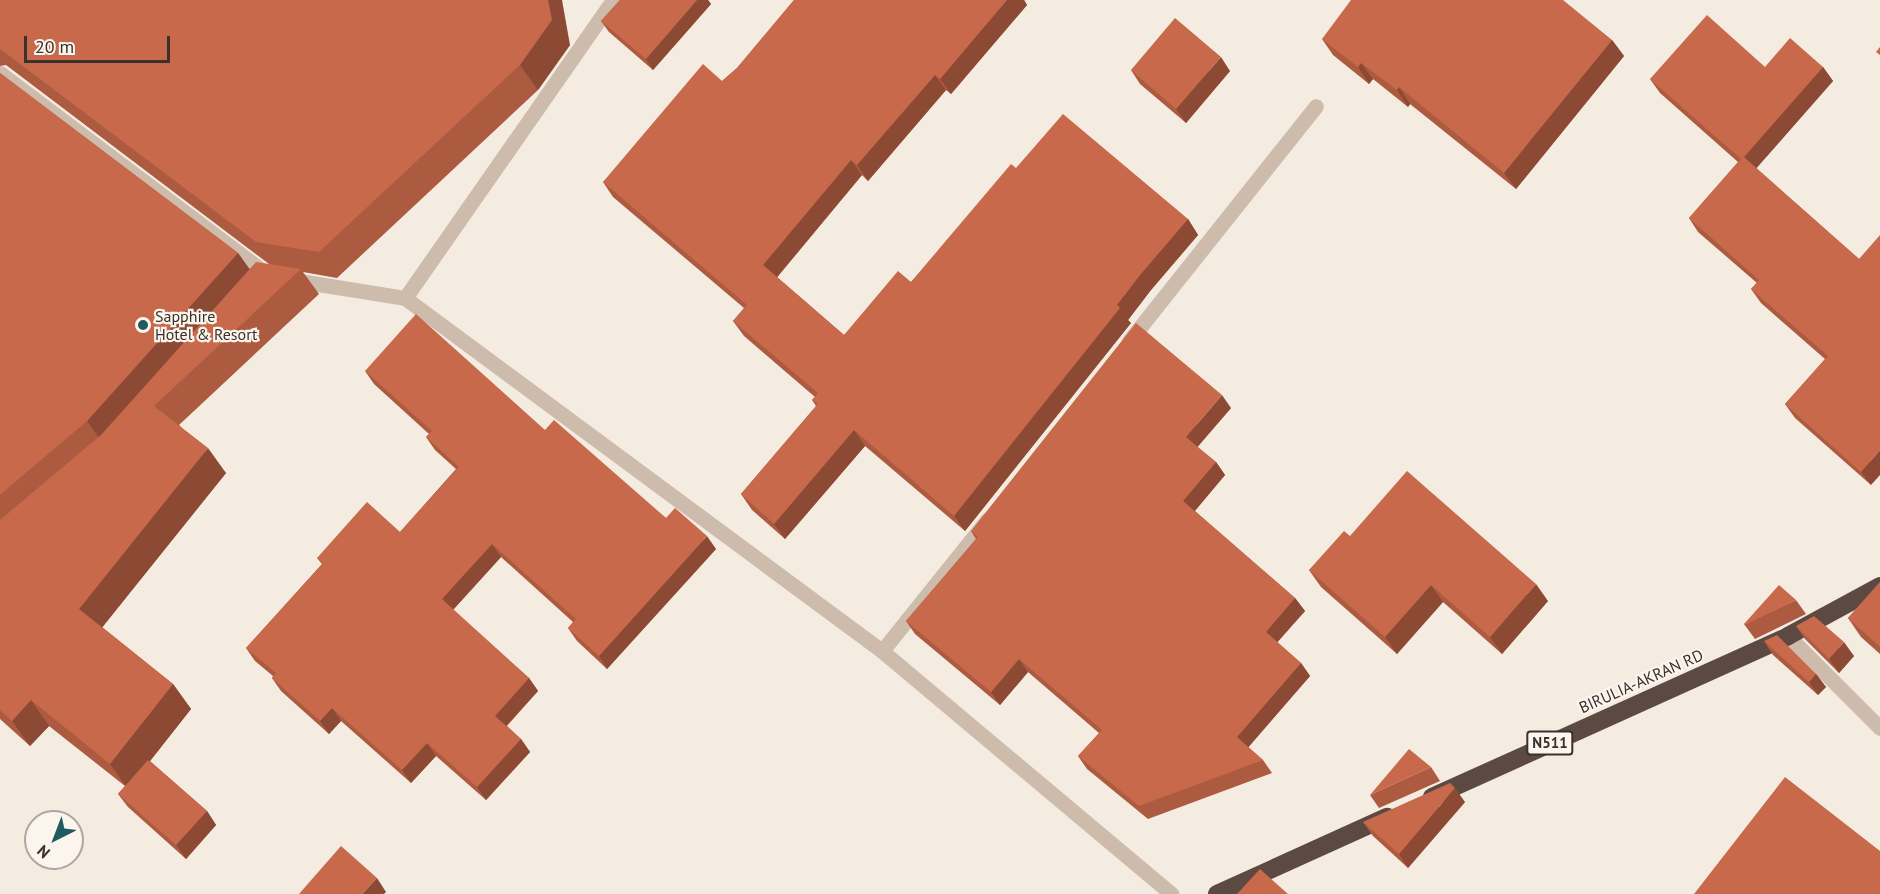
<!DOCTYPE html>
<style>
body{margin:0}
#map{position:relative;width:1880px;height:894px;overflow:hidden;background:#f4ebe1;font-family:"PT Sans",sans-serif}
div>[style]{position:absolute}
.street>*{height:15px;margin:-7.5px;padding:0 7.5px;transform-origin:7.5px;border-radius:7.5px;background:#cdbbac}
.highway>*{height:18px;margin:-9px;padding:0 9px;transform-origin:9px;border-radius:9px;background:#5c4a42}
.wall>*{inset:0;background:#ac5a40}
.shaded-wall>*{inset:0;background:#8c4a34}
.building>*{inset:0;background:#c8694b}
.dots>*{width:16px;height:16px;translate:-50% -50%;box-sizing:border-box;border:3px solid #fbf5ee;border-radius:50%}
span{translate:-50% -50%;white-space:nowrap;text-align:center;line-height:1.15;-webkit-text-stroke:4.5px #fbf5ee;paint-order:stroke}
.shield-label span{padding:2px 4px;background:#fbf5ee;border:2px solid;border-radius:4px;-webkit-text-stroke-width:0}
.shield-label{font-size:15px;color:#3b302b;font-weight:700}
.poi-label{font-size:16px;color:#3b302b}
.left{translate:0 -50%;text-align:left}
.street-label{font-size:16px;color:#3b302b}
.north{position:absolute;left:24px;top:810px;width:60px;height:60px;box-sizing:border-box;background:#fbf5ee;border:2px solid #aea6a0;border-radius:50%;rotate:222deg;font-size:16px;font-weight:700;line-height:24px;text-align:center;color:#3b302b}
.north::after{content:'';display:block;margin:auto;width:21px;height:27px;background:#1f5a5e;clip-path:polygon(50% 0,100% 100%,50% 72%,0 100%)}
.scale{position:absolute;left:24px;top:36px;width:146px;height:27px;box-sizing:border-box;border:3px solid #3b302b;border-top:0;padding-left:8px;font-size:18px;line-height:21px;white-space:nowrap;color:#3b302b;-webkit-text-stroke:4px #fbf5ee;paint-order:stroke}
</style>
<div id="map">
<div class="street">
<i style="left:0;top:73px;width:337px;rotate:37deg"></i>
<i style="left:293px;top:280px;width:113px;rotate:9.1deg"></i>
<i style="left:405px;top:298px;width:593px;rotate:36.5deg"></i>
<i style="left:882px;top:651px;width:378px;rotate:40deg"></i>
<i style="left:405px;top:298px;width:363px;rotate:-55.1deg"></i>
<i style="left:1129px;top:341px;width:300px;rotate:-51.5deg"></i>
<i style="left:1788px;top:636px;width:130px;rotate:45deg"></i>
<i style="left:882px;top:651px;width:168px;rotate:-51.3deg"></i>
</div>
<div class="highway">
<i style="left:1432px;top:797px;width:391px;rotate:-24.3deg"></i>
<i style="left:1788px;top:636px;width:105px;rotate:-28.5deg"></i>
<i style="left:1217px;top:894px;width:187px;rotate:-24.4deg"></i>
</div>
<div class="wall">
<i style="clip-path:polygon(0 0,570px 45px,538px 90px,337px 278px,303px 272px,319px 294px,179px 425px,226px 473px,102px 627px,173px 684px,191px 709px,150px 761px,207px 811px,216px 825px,186px 859px,128px 807px,118px 794px,125px 786px,49px 726px,30px 746px,0 719px,0 73px,238px 253px,249px 269px,269px 264px,6px 65px,0 66px)"></i>
<i style="clip-path:polygon(620px 0,708px 0,711px 4px,653px 70px,609px 32px,601px 21px)"></i>
<i style="clip-path:polygon(794px 0,1024px 0,1027px 5px,951px 94px,946px 90px,868px 181px,862px 175px,777px 277px,844px 335px,911px 282px,1016px 168px,1188px 219px,1198px 235px,1151px 290px,1128px 320px,1131px 323px,965px 531px,865px 446px,785px 539px,752px 510px,741px 494px,816px 406px,812px 400px,815px 397px,744px 336px,733px 321px,744px 308px,613px 197px,603px 182px,722px 81px,737px 68px)"></i>
<i style="clip-path:polygon(1322px 39px,1612px 40px,1624px 56px,1516px 189px,1410px 104px,1408px 107px,1373px 79px,1369px 84px,1333px 55px)"></i>
<i style="clip-path:polygon(1765px 67px,1823px 67px,1833px 81px,1756px 168px,1859px 259px,1871px 485px,1795px 418px,1785px 404px,1825px 359px,1761px 303px,1751px 289px,1757px 283px,1698px 232px,1689px 218px,1738px 162px,1660px 93px,1650px 79px)"></i>
<i style="clip-path:polygon(1131px 70px,1230px 71px,1186px 123px,1140px 84px)"></i>
<i style="clip-path:polygon(365px 371px,545px 430px,666px 518px,716px 549px,607px 669px,577px 641px,568px 628px,573px 622px,501px 557px,453px 610px,529px 678px,538px 691px,507px 726px,521px 739px,530px 752px,486px 800px,436px 756px,411px 783px,341px 721px,329px 734px,281px 691px,272px 678px,273px 676px,255px 661px,246px 648px,322px 564px,317px 558px,400px 532px,456px 469px,435px 450px,426px 437px,429px 434px,374px 384px)"></i>
<i style="clip-path:polygon(1231px 408px,1197px 447px,1216px 462px,1225px 475px,1195px 511px,1295px 598px,1305px 611px,1277px 642px,1301px 663px,1310px 676px,1248px 747px,1263px 760px,1272px 773px,1148px 819px,1087px 769px,1078px 756px,1099px 733px,1028px 672px,1000px 705px,915px 634px,906px 621px,976px 539px,971px 531px)"></i>
<i style="clip-path:polygon(1350px 536px,1548px 601px,1502px 654px,1443px 602px,1397px 654px,1321px 587px,1309px 570px)"></i>
<i style="clip-path:polygon(1880px 582px,1880px 654px,1861px 637px,1848px 618px)"></i>
<i style="clip-path:polygon(1796px 600px,1806px 614px,1755px 639px,1744px 624px)"></i>
<i style="clip-path:polygon(1796px 626px,1854px 656px,1839px 673px,1805px 639px)"></i>
<i style="clip-path:polygon(1764px 641px,1816px 674px,1826px 687px,1818px 695px,1773px 655px)"></i>
<i style="clip-path:polygon(1431px 767px,1440px 781px,1379px 808px,1370px 795px)"></i>
<i style="clip-path:polygon(1465px 802px,1408px 868px,1373px 836px,1363px 822px)"></i>
</div>
<div class="shaded-wall">
<i style="clip-path:polygon(548px 0,562px 0,570px 45px,538px 90px,520px 65px)"></i>
<i style="clip-path:polygon(697px 0,708px 0,711px 4px,653px 70px,646px 59px)"></i>
<i style="clip-path:polygon(1007px 0,1024px 0,1027px 5px,951px 94px,940px 79px)"></i>
<i style="clip-path:polygon(1612px 40px,1624px 56px,1516px 189px,1504px 173px)"></i>
<i style="clip-path:polygon(1221px 57px,1230px 71px,1186px 123px,1176px 109px)"></i>
<i style="clip-path:polygon(1361px 63px,1373px 79px,1369px 84px,1358px 67px)"></i>
<i style="clip-path:polygon(1823px 67px,1833px 81px,1754px 171px,1744px 157px)"></i>
<i style="clip-path:polygon(935px 75px,946px 90px,868px 181px,857px 165px)"></i>
<i style="clip-path:polygon(1399px 87px,1410px 104px,1408px 107px,1397px 90px)"></i>
<i style="clip-path:polygon(851px 160px,862px 175px,774px 281px,763px 265px)"></i>
<i style="clip-path:polygon(1188px 219px,1198px 235px,1151px 290px,1128px 320px,1131px 323px,965px 531px,954px 516px,1140px 275px)"></i>
<i style="clip-path:polygon(238px 253px,256px 278px,105px 446px,87px 421px)"></i>
<i style="clip-path:polygon(1222px 395px,1231px 408px,1195px 450px,1186px 437px)"></i>
<i style="clip-path:polygon(854px 430px,865px 446px,785px 539px,774px 524px)"></i>
<i style="clip-path:polygon(208px 448px,226px 473px,97px 634px,79px 609px)"></i>
<i style="clip-path:polygon(1880px 450px,1880px 475px,1871px 485px,1861px 472px)"></i>
<i style="clip-path:polygon(1216px 462px,1225px 475px,1192px 514px,1183px 501px)"></i>
<i style="clip-path:polygon(707px 536px,716px 549px,607px 669px,599px 656px)"></i>
<i style="clip-path:polygon(492px 544px,501px 557px,451px 612px,442px 599px)"></i>
<i style="clip-path:polygon(1536px 584px,1548px 601px,1502px 654px,1490px 637px)"></i>
<i style="clip-path:polygon(1431px 585px,1443px 602px,1397px 654px,1385px 637px)"></i>
<i style="clip-path:polygon(1295px 598px,1305px 611px,1275px 645px,1266px 632px)"></i>
<i style="clip-path:polygon(1844px 642px,1854px 656px,1839px 673px,1829px 659px)"></i>
<i style="clip-path:polygon(1019px 659px,1028px 672px,1000px 705px,991px 692px)"></i>
<i style="clip-path:polygon(1301px 663px,1310px 676px,1246px 750px,1237px 737px)"></i>
<i style="clip-path:polygon(1816px 674px,1826px 687px,1818px 695px,1809px 682px)"></i>
<i style="clip-path:polygon(529px 678px,538px 691px,504px 728px,495px 716px)"></i>
<i style="clip-path:polygon(173px 684px,191px 709px,128px 789px,110px 764px)"></i>
<i style="clip-path:polygon(31px 700px,49px 726px,30px 746px,12px 721px)"></i>
<i style="clip-path:polygon(332px 708px,341px 721px,329px 734px,320px 721px)"></i>
<i style="clip-path:polygon(521px 739px,530px 752px,486px 800px,477px 787px)"></i>
<i style="clip-path:polygon(427px 743px,436px 756px,411px 783px,402px 770px)"></i>
<i style="clip-path:polygon(1455px 788px,1465px 802px,1408px 868px,1399px 854px)"></i>
<i style="clip-path:polygon(207px 811px,216px 825px,186px 859px,176px 845px)"></i>
<i style="clip-path:polygon(377px 878px,386px 892px,384px 894px,362px 894px)"></i>
</div>
<div class="building">
<i style="clip-path:polygon(0 0,548px 0,552px 20px,520px 65px,319px 252px,256px 242px,0 49px)"></i>
<i style="clip-path:polygon(620px 0,697px 0,646px 59px,601px 21px)"></i>
<i style="clip-path:polygon(794px 0,1007px 0,940px 79px,935px 75px,857px 165px,851px 160px,763px 265px,844px 335px,898px 271px,911px 282px,1011px 164px,1016px 168px,1063px 114px,1188px 219px,1140px 275px,1117px 305px,1120px 308px,954px 516px,854px 430px,774px 524px,741px 494px,818px 404px,812px 400px,818px 393px,733px 321px,747px 305px,603px 182px,703px 64px,722px 81px,737px 68px)"></i>
<i style="clip-path:polygon(1351px 0,1563px 0,1612px 40px,1504px 173px,1399px 87px,1397px 90px,1361px 63px,1358px 67px,1322px 39px)"></i>
<i style="clip-path:polygon(1707px 15px,1765px 67px,1790px 38px,1823px 67px,1744px 157px,1859px 259px,1880px 235px,1880px 450px,1861px 472px,1785px 404px,1828px 356px,1751px 289px,1759px 280px,1689px 218px,1741px 159px,1650px 79px)"></i>
<i style="clip-path:polygon(1175px 18px,1221px 57px,1176px 109px,1131px 70px)"></i>
<i style="clip-path:polygon(1880px 47px,1880px 55px,1876px 52px)"></i>
<i style="clip-path:polygon(0 73px,238px 253px,87px 421px,0 495px)"></i>
<i style="clip-path:polygon(256px 262px,301px 269px,154px 406px,208px 448px,79px 609px,173px 684px,110px 764px,31px 700px,12px 721px,0 710px,0 520px,101px 435px)"></i>
<i style="clip-path:polygon(416px 314px,545px 430px,554px 420px,666px 518px,675px 508px,707px 536px,599px 656px,568px 628px,576px 619px,492px 544px,442px 599px,529px 678px,495px 716px,521px 739px,477px 787px,427px 743px,402px 770px,332px 708px,320px 721px,272px 678px,276px 673px,246px 648px,323px 563px,317px 558px,367px 502px,400px 532px,459px 467px,426px 437px,432px 431px,365px 371px)"></i>
<i style="clip-path:polygon(1136px 323px,1222px 395px,1186px 437px,1216px 462px,1183px 501px,1295px 598px,1266px 632px,1301px 663px,1237px 737px,1263px 760px,1139px 806px,1078px 756px,1102px 730px,1019px 659px,991px 692px,906px 621px,978px 537px,971px 531px)"></i>
<i style="clip-path:polygon(1407px 471px,1536px 584px,1490px 637px,1431px 585px,1385px 637px,1309px 570px,1344px 531px,1350px 536px)"></i>
<i style="clip-path:polygon(1880px 582px,1880px 647px,1848px 618px)"></i>
<i style="clip-path:polygon(1779px 585px,1796px 600px,1745px 625px,1744px 624px)"></i>
<i style="clip-path:polygon(1814px 616px,1844px 642px,1829px 659px,1796px 626px)"></i>
<i style="clip-path:polygon(1777px 635px,1816px 674px,1809px 682px,1764px 641px)"></i>
<i style="clip-path:polygon(1409px 749px,1431px 767px,1370px 795px)"></i>
<i style="clip-path:polygon(148px 760px,207px 811px,176px 845px,118px 794px)"></i>
<i style="clip-path:polygon(1785px 777px,1880px 851px,1880px 894px,1694px 894px)"></i>
<i style="clip-path:polygon(1450px 783px,1455px 788px,1399px 854px,1363px 822px)"></i>
<i style="clip-path:polygon(341px 846px,377px 878px,362px 894px,299px 894px)"></i>
<i style="clip-path:polygon(1260px 869px,1288px 894px,1237px 894px)"></i>
</div>
<div class="dots">
<i style="left:143px;top:325px;background:#1f5a5e"></i>
</div>
<div class="shield-label">
<span style="left:1550px;top:743px">N511</span>
</div>
<div class="poi-label">
<span class="left" style="left:155px;top:325px">Sapphire<br>Hotel &amp; Resort</span>
</div>
<div class="street-label">
<span style="left:1641px;top:681px;rotate:-24deg">BIRULIA-AKRAN RD</span>
</div>
<div class="north">N</div>
<div class="scale">20 m</div>
</div>
